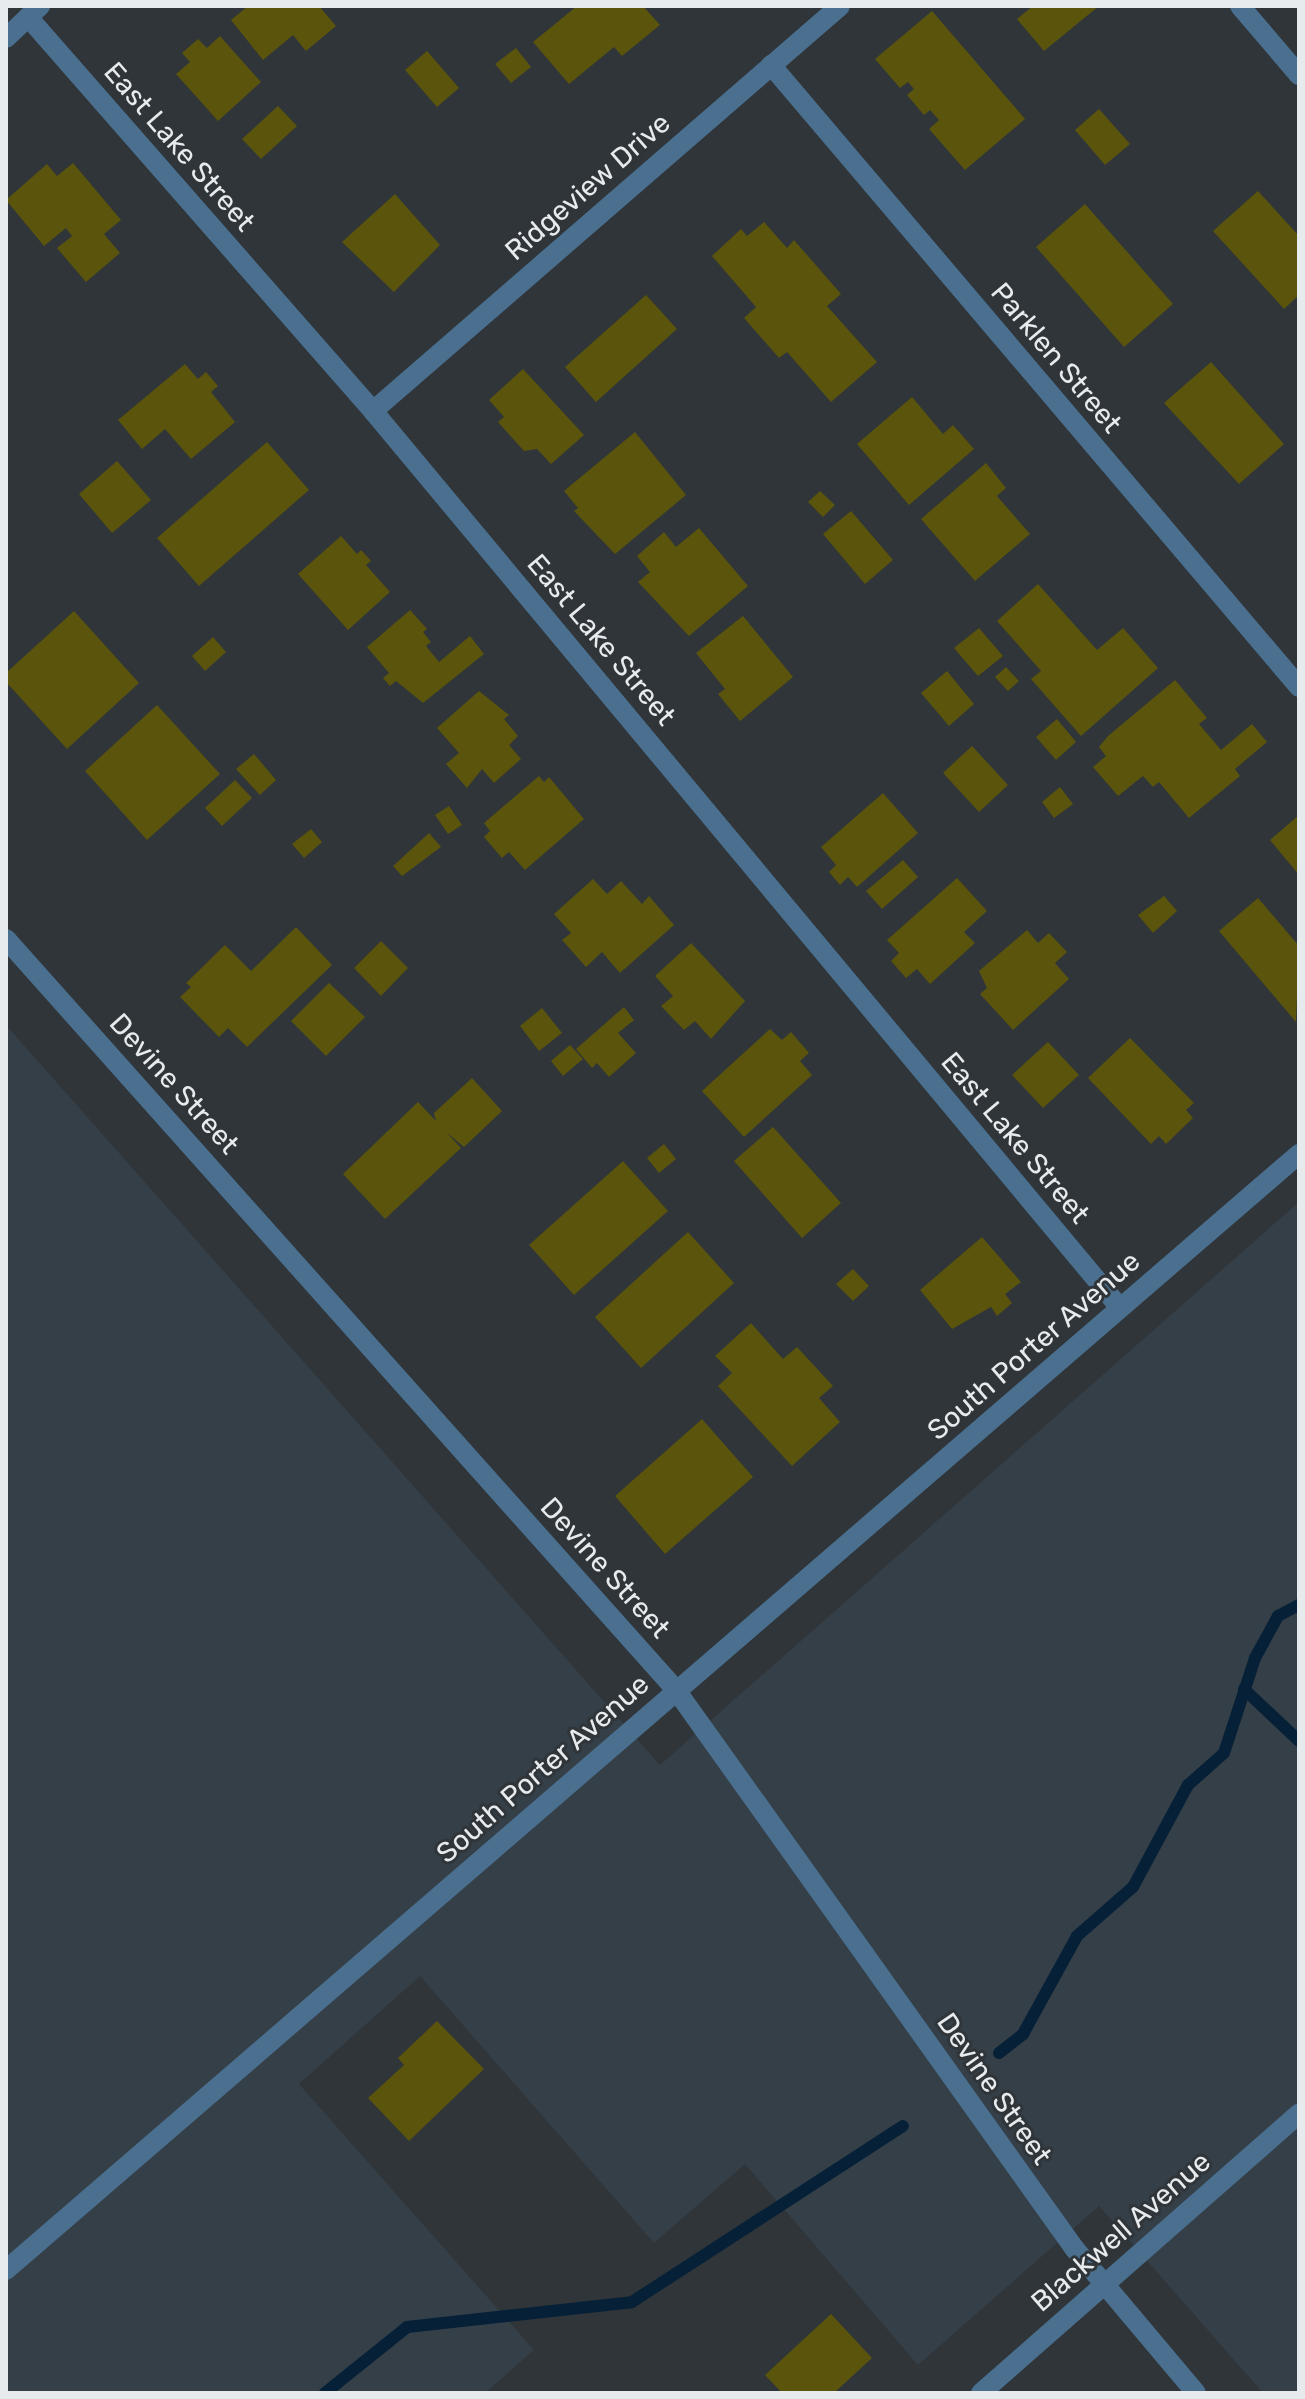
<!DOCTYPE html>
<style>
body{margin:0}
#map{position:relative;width:1305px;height:2399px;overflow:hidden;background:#2f3539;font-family:Rubik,sans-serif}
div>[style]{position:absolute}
.built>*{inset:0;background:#353f48}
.stream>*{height:12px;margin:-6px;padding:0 6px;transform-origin:6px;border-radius:6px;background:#062137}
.building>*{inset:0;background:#5b540c}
.street>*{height:20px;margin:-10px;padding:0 10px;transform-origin:10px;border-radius:10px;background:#4a6f8f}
span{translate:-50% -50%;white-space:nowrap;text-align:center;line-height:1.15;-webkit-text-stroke:6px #2f3539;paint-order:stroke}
.street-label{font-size:28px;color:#e8ebee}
.frame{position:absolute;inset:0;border:8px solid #e8ebee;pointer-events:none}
</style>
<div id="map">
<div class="built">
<i style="clip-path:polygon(6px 1025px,660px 1765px,1299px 1202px,1299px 2393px,1263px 2393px,1099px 2206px,918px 2365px,745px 2164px,654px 2243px,420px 1976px,299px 2084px,534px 2350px,485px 2393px,6px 2393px)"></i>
</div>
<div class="stream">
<i style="left:1244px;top:1689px;width:76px;rotate:43.4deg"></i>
<i style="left:999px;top:2053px;width:31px;rotate:-38deg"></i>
<i style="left:1023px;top:2034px;width:112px;rotate:-61.1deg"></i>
<i style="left:1077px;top:1936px;width:74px;rotate:-41.2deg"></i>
<i style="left:1133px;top:1887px;width:116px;rotate:-61.7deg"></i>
<i style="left:1188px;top:1785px;width:48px;rotate:-41.6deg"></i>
<i style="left:1224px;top:1753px;width:100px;rotate:-71.9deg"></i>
<i style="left:1255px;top:1658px;width:48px;rotate:-61.3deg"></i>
<i style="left:1278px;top:1616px;width:24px;rotate:-28deg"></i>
<i style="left:325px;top:2393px;width:105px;rotate:-38.8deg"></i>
<i style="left:407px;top:2327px;width:226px;rotate:-6.3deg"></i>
<i style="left:632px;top:2302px;width:323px;rotate:-33deg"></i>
</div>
<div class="building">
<i style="clip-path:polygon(248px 6px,319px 6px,336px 26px,306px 51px,293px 35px,263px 60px,231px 20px)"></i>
<i style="clip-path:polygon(577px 6px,643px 6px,660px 25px,622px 56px,614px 47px,569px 84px,533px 42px)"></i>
<i style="clip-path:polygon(1033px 6px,1099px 6px,1044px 51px,1017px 19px)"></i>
<i style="clip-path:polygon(932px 11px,1025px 119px,965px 170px,929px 129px,939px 120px,930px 110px,924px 115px,907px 95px,914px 89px,908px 82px,900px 88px,875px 59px)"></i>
<i style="clip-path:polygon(220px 36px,261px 82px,218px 121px,176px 74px,190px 62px,182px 53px,198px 39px,207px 48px)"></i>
<i style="clip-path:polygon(516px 48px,531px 67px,511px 83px,495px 64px)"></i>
<i style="clip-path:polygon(427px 51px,459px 88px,437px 107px,405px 70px)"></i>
<i style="clip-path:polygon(278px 106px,297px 126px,261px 159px,242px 139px)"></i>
<i style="clip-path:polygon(1099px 109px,1130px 144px,1105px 165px,1075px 130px)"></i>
<i style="clip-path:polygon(73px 163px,121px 220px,104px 234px,120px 253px,86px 282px,57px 248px,72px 236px,66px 228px,44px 246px,6px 200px,47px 164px,57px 176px)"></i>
<i style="clip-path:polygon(1258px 191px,1299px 236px,1299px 295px,1284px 309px,1213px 231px)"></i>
<i style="clip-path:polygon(395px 194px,440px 245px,394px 292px,342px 242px)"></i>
<i style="clip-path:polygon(1085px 204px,1173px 304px,1124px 347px,1036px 247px)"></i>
<i style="clip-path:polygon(764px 222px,787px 248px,794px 240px,841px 294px,827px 306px,877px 362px,831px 402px,787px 352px,779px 358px,744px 318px,756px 307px,712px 256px,741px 229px,747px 236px)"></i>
<i style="clip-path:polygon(646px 295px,677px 329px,596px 402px,565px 367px)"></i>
<i style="clip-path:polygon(1211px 362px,1284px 444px,1239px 484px,1164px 403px)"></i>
<i style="clip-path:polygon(185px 364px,198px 379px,206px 372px,218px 386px,211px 392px,235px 422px,191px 459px,165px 429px,142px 449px,118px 420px)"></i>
<i style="clip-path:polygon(523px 369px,584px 435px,551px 464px,537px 449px,524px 451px,498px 422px,504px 417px,489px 400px)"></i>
<i style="clip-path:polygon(912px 397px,943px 434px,953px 425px,974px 449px,909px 505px,857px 444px)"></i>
<i style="clip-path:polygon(635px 432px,686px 495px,615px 554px,574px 511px,578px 508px,564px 491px)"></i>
<i style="clip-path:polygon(267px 442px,309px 490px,199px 586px,157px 538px)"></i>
<i style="clip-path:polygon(117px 461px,151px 500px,112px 533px,79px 494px)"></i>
<i style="clip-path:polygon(986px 463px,1006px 488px,997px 496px,1030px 534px,975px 581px,921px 519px)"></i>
<i style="clip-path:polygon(820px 491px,835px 505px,823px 517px,808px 502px)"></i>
<i style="clip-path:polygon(851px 511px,893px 560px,865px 584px,823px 534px)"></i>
<i style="clip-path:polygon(699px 528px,748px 586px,689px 636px,638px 582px,650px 572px,637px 556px,664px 532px,676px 547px)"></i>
<i style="clip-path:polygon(341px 536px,357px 554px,361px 550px,371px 561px,366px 565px,390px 592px,348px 630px,298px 574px)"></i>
<i style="clip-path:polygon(1038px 584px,1097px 650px,1123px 628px,1158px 668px,1081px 736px,1031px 679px,1041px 671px,997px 621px)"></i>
<i style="clip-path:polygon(410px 610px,427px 629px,423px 632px,431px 642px,426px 646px,439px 662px,470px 636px,484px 654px,423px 703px,396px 681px,390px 686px,383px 678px,389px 673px,367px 647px)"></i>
<i style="clip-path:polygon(74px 611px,139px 683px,67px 749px,6px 682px,6px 673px)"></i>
<i style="clip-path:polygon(743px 616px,793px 677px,740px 721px,718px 694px,725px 689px,696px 653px)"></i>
<i style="clip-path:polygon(979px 628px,1003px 656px,978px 676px,954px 648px)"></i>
<i style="clip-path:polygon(213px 637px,226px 652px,205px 671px,192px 656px)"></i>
<i style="clip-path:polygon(1006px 667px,1019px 681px,1008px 691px,995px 677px)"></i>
<i style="clip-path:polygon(947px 671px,974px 704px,949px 726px,921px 693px)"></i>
<i style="clip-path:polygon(1175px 680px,1207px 718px,1199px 724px,1221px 750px,1252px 724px,1267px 742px,1235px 769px,1240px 776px,1189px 818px,1159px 782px,1153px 787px,1143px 776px,1118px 796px,1093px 767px,1106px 756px,1099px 747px,1108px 736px)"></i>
<i style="clip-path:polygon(479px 691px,509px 715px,504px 719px,518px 736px,509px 745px,521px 759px,494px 783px,482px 769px,467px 788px,446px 764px,459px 753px,437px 728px)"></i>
<i style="clip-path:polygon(157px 705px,220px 774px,147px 840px,85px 771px)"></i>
<i style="clip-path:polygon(1057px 719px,1076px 742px,1056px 760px,1036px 737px)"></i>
<i style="clip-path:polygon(972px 746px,1008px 785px,979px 812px,943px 773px)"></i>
<i style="clip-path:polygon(254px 754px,276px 780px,260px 795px,236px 769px)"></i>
<i style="clip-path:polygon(539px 776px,544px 782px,549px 777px,584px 819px,525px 870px,509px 852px,502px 858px,484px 837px,490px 831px,484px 823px)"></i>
<i style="clip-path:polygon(235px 780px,252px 798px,222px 826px,205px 808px)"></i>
<i style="clip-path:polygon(1060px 787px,1073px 804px,1054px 818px,1042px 802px)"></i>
<i style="clip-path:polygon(883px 793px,918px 833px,857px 887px,848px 877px,840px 885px,829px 872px,836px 865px,821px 847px)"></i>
<i style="clip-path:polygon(449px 806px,462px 825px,448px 834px,435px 815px)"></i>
<i style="clip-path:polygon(1299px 815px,1299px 875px,1270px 840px)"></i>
<i style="clip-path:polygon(311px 829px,322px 842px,304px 858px,292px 844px)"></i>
<i style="clip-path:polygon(429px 833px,441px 847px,402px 876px,393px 866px)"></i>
<i style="clip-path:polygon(903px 860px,918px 877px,882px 909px,866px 891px)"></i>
<i style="clip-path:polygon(957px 878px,987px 911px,964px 932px,975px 943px,930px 984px,917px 969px,906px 978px,891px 961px,899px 953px,887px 940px)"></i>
<i style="clip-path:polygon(593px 879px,607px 894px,621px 881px,642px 904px,649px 896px,674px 925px,620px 973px,602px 952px,586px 967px,562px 940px,571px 933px,554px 914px)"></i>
<i style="clip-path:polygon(1164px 896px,1177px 911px,1153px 933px,1138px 915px)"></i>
<i style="clip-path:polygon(1258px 898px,1299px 946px,1296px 1022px,1219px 931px)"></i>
<i style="clip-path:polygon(296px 927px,332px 965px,247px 1047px,228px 1028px,219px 1037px,180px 997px,191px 987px,186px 983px,225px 945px,251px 971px)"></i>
<i style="clip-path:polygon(1027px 930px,1038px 943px,1049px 933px,1067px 952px,1055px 963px,1069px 979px,1013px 1030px,980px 994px,987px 988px,979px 971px)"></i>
<i style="clip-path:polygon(381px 941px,408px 968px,381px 996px,354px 968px)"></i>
<i style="clip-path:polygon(691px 943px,745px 1001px,711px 1039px,695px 1021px,684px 1030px,661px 1006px,673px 996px,655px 976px)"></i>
<i style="clip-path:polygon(329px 983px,365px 1017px,326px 1056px,291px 1021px)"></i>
<i style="clip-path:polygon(624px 1007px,634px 1020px,618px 1033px,636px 1053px,609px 1077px,597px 1063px,592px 1068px,576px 1049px)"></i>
<i style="clip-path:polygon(542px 1008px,562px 1033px,539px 1051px,520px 1026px)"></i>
<i style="clip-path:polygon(770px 1029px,782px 1040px,791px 1032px,809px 1053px,800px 1061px,812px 1075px,744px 1137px,702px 1091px)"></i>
<i style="clip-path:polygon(1130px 1038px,1194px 1103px,1186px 1110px,1193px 1118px,1166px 1144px,1159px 1136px,1151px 1144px,1088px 1078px)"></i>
<i style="clip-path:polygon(1048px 1042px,1079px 1075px,1043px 1108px,1012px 1075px)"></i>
<i style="clip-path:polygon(570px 1045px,583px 1059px,563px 1076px,551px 1061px)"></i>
<i style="clip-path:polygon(472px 1078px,502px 1111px,464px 1147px,446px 1132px,461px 1148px,385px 1219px,343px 1174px,418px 1102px,436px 1121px,434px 1113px)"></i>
<i style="clip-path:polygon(773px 1127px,841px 1203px,802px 1238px,734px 1161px)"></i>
<i style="clip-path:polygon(664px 1144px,676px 1159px,659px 1173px,647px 1158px)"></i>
<i style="clip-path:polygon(623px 1161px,668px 1211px,574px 1295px,529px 1245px)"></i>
<i style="clip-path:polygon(688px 1232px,734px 1283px,641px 1368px,595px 1317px)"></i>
<i style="clip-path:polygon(982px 1237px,1021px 1282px,1005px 1294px,1012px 1303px,997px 1316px,991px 1307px,952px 1329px,920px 1290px)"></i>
<i style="clip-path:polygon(853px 1269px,869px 1286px,853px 1301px,836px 1284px)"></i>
<i style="clip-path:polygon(751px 1323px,783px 1359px,797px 1347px,833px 1386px,819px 1398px,840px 1422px,792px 1466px,718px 1386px,732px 1373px,715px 1356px)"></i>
<i style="clip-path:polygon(702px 1419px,753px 1477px,665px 1554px,615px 1496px)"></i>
<i style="clip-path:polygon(437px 2021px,484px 2069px,409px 2141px,368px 2098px,404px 2065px,398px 2058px)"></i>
<i style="clip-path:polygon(831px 2314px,872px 2358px,834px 2393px,782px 2393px,765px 2375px)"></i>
</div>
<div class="street">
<i style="left:1240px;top:6px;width:91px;rotate:49.5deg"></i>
<i style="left:28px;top:17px;width:524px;rotate:48.79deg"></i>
<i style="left:373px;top:411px;width:1167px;rotate:50.21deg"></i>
<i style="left:6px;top:38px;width:47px;rotate:-43.3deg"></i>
<i style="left:771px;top:65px;width:816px;rotate:49.67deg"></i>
<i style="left:373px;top:411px;width:618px;rotate:-40.93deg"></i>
<i style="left:6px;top:939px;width:1006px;rotate:48.26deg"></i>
<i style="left:676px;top:1690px;width:685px;rotate:54.5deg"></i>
<i style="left:1074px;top:2248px;width:189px;rotate:49.9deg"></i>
<i style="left:6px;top:2270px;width:1708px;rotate:-40.8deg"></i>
<i style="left:981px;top:2393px;width:423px;rotate:-41.3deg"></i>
</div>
<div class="street-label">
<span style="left:179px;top:147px;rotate:49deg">East Lake Street</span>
<span style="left:588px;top:187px;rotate:-41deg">Ridgeview Drive</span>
<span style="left:1056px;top:358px;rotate:50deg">Parklen Street</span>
<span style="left:601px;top:640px;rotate:50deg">East Lake Street</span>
<span style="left:174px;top:1084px;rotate:48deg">Devine Street</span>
<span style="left:1015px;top:1138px;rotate:50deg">East Lake Street</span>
<span style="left:1034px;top:1346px;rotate:-41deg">South Porter Avenue</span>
<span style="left:605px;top:1568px;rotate:48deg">Devine Street</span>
<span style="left:543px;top:1769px;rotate:-41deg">South Porter Avenue</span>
<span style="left:994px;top:2089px;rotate:55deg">Devine Street</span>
<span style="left:1121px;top:2232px;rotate:-41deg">Blackwell Avenue</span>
</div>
<div class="frame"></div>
</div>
